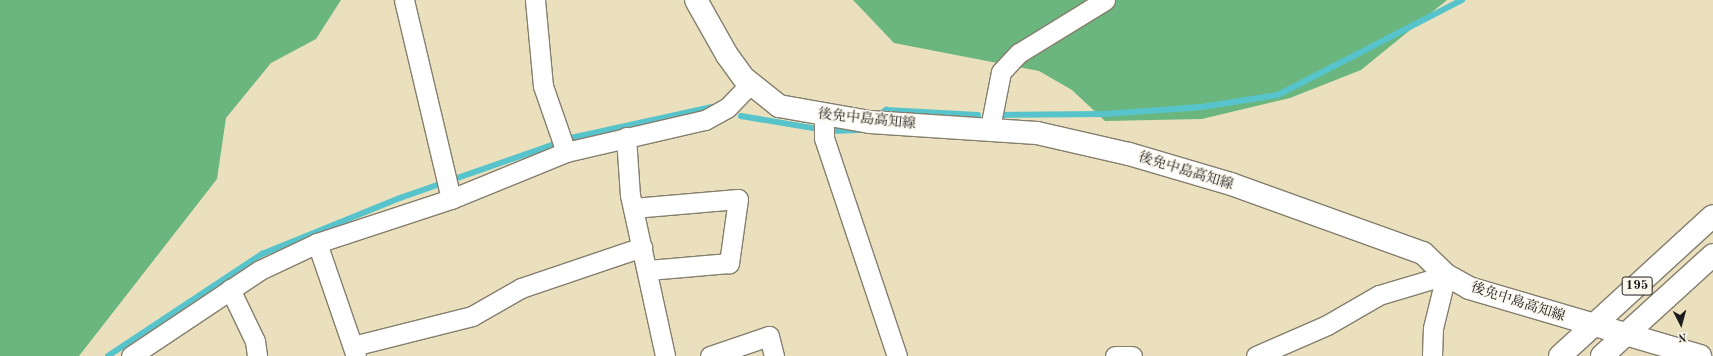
<!DOCTYPE html>
<meta charset="utf-8">
<style>
body{margin:0}
#map{position:relative;width:1713px;height:356px;overflow:hidden;background:#ebe0be;font-family:"Old Standard TT","Noto Serif JP",serif}
div>[style]{position:absolute}
.forest>*{inset:0;background:#6ab67e}
.stream>*{height:5.5px;margin:-2.75px;padding:0 2.75px;transform-origin:2.75px;border-radius:2.75px;background:#57c4cc}
.roads{filter:drop-shadow(1px 0 #847e6d) drop-shadow(-1px 0 #847e6d) drop-shadow(0 1px #847e6d) drop-shadow(0 -1px #847e6d)}
.street>*{height:19px;margin:-9.5px;padding:0 9.5px;transform-origin:9.5px;border-radius:9.5px;background:#fff}
.secondary>*{height:22px;margin:-11px;padding:0 11px;transform-origin:11px;border-radius:11px;background:#fff}
.highway>*{height:22px;margin:-11px;padding:0 11px;transform-origin:11px;border-radius:11px;background:#fff}
span{translate:-50% -50%;white-space:nowrap;text-align:center;line-height:1.15;-webkit-text-stroke:3px #fbf7ec;paint-order:stroke}
.shield-label span{padding:1px 3px;background:#fbf7ec;border:1px solid;border-radius:3px;-webkit-text-stroke-width:0}
.shield-label{font-size:13px;color:#1c1c1c;font-weight:700}
.street-label{font-size:14px;color:#1c1c1c}
.north{position:absolute;left:1661px;top:304px;width:40px;height:40px;-webkit-text-stroke:3px #fbf7ec;paint-order:stroke;rotate:174deg;font-size:11px;font-weight:700;line-height:16px;text-align:center;color:#1c1c1c}
.north::after{content:'';display:block;margin:auto;width:14px;height:18px;background:#1c1c1c;clip-path:polygon(50% 0,100% 100%,50% 72%,0 100%)}
</style>
<div id="map">
<div class="forest">
<i style="clip-path:polygon(0 0,341px 0,316px 39px,271px 63px,226px 118px,217px 179px,79px 356px,0 356px)"></i>
<i style="clip-path:polygon(853px 0,1447px 0,1361px 70px,1290px 98px,1202px 119px,1105px 121px,1072px 90px,1039px 71px,894px 43px)"></i>
</div>
<div class="stream">
<i style="left:882px;top:113px;width:5px;rotate:-37deg"></i>
<i style="left:886px;top:110px;width:92px;rotate:3.1deg"></i>
<i style="left:999px;top:115px;width:106px;rotate:-0.5deg"></i>
<i style="left:1105px;top:114px;width:97px;rotate:-4.1deg"></i>
<i style="left:1202px;top:107px;width:77px;rotate:-9deg"></i>
<i style="left:1278px;top:95px;width:207px;rotate:-27.3deg"></i>
<i style="left:741px;top:116px;width:73px;rotate:9.5deg"></i>
<i style="left:831px;top:131px;width:29px;rotate:-2deg"></i>
<i style="left:571px;top:138px;width:144px;rotate:-12.4deg"></i>
<i style="left:108px;top:356px;width:185px;rotate:-33.5deg"></i>
<i style="left:262px;top:254px;width:149px;rotate:-22.1deg"></i>
<i style="left:400px;top:198px;width:161px;rotate:-19.2deg"></i>
</div>
<div class="roads">
<div class="street">
<i style="left:404px;top:0;width:204px;rotate:76.7deg"></i>
<i style="left:535px;top:0;width:86px;rotate:84.7deg"></i>
<i style="left:543px;top:86px;width:70px;rotate:70.8deg"></i>
<i style="left:824px;top:117px;width:21px;rotate:90deg"></i>
<i style="left:824px;top:138px;width:230px;rotate:71.5deg"></i>
<i style="left:990px;top:128px;width:57px;rotate:-78.9deg"></i>
<i style="left:1001px;top:72px;width:26px;rotate:-47deg"></i>
<i style="left:1019px;top:53px;width:101px;rotate:-31.6deg"></i>
<i style="left:626px;top:137px;width:58px;rotate:86.1deg"></i>
<i style="left:630px;top:195px;width:165px;rotate:77.7deg"></i>
<i style="left:633px;top:208px;width:105px;rotate:-4.9deg"></i>
<i style="left:738px;top:199px;width:65px;rotate:98deg"></i>
<i style="left:729px;top:263px;width:81px;rotate:175.1deg"></i>
<i style="left:317px;top:243px;width:120px;rotate:71deg"></i>
<i style="left:230px;top:289px;width:58px;rotate:64.3deg"></i>
<i style="left:255px;top:341px;width:15px;rotate:82deg"></i>
<i style="left:353px;top:346px;width:123px;rotate:-14.1deg"></i>
<i style="left:472px;top:316px;width:56px;rotate:-29.7deg"></i>
<i style="left:521px;top:288px;width:128px;rotate:-18.7deg"></i>
<i style="left:131px;top:356px;width:155px;rotate:-33.7deg"></i>
<i style="left:260px;top:270px;width:63px;rotate:-25.3deg"></i>
<i style="left:317px;top:243px;width:141px;rotate:-18.2deg"></i>
<i style="left:451px;top:199px;width:124px;rotate:-22.2deg"></i>
<i style="left:566px;top:152px;width:143px;rotate:-13deg"></i>
<i style="left:705px;top:120px;width:25px;rotate:-29deg"></i>
<i style="left:727px;top:108px;width:33px;rotate:-46deg"></i>
<i style="left:710px;top:356px;width:62px;rotate:-18.7deg"></i>
<i style="left:769px;top:336px;width:21px;rotate:76deg"></i>
<i style="left:1115px;top:356px;width:17px"></i>
<i style="left:1256px;top:356px;width:77px;rotate:-23.6deg"></i>
<i style="left:1327px;top:325px;width:60px;rotate:-30deg"></i>
<i style="left:1379px;top:295px;width:70px;rotate:-16.6deg"></i>
<i style="left:1432px;top:356px;width:28px;rotate:-88deg"></i>
<i style="left:1433px;top:328px;width:55px;rotate:-76.2deg"></i>
</div>
<div class="secondary">
<i style="left:696px;top:0;width:63px;rotate:60.6deg"></i>
<i style="left:727px;top:55px;width:29px;rotate:54deg"></i>
<i style="left:744px;top:78px;width:45px;rotate:38.7deg"></i>
<i style="left:779px;top:106px;width:92px;rotate:10deg"></i>
<i style="left:870px;top:122px;width:167px;rotate:3.8deg"></i>
<i style="left:1037px;top:133px;width:94px;rotate:12.9deg"></i>
<i style="left:1129px;top:154px;width:106px;rotate:16.4deg"></i>
<i style="left:1231px;top:184px;width:204px;rotate:19.8deg"></i>
<i style="left:1423px;top:253px;width:32px;rotate:44deg"></i>
<i style="left:1446px;top:275px;width:26px;rotate:29deg"></i>
<i style="left:1469px;top:288px;width:241px;rotate:16.4deg"></i>
</div>
<div class="highway">
<i style="left:1560px;top:356px;width:207px;rotate:-42.5deg"></i>
<i style="left:1602px;top:356px;width:150px;rotate:-42.3deg"></i>
</div>
</div>
<div class="shield-label">
<span style="left:1637px;top:286px">195</span>
</div>
<div class="street-label">
<span style="left:867px;top:119px;rotate:6deg">後免中島高知線</span>
<span style="left:1186px;top:171px;rotate:17deg">後免中島高知線</span>
<span style="left:1518px;top:302px;rotate:18deg">後免中島高知線</span>
</div>
<div class="north">N</div>
</div>
